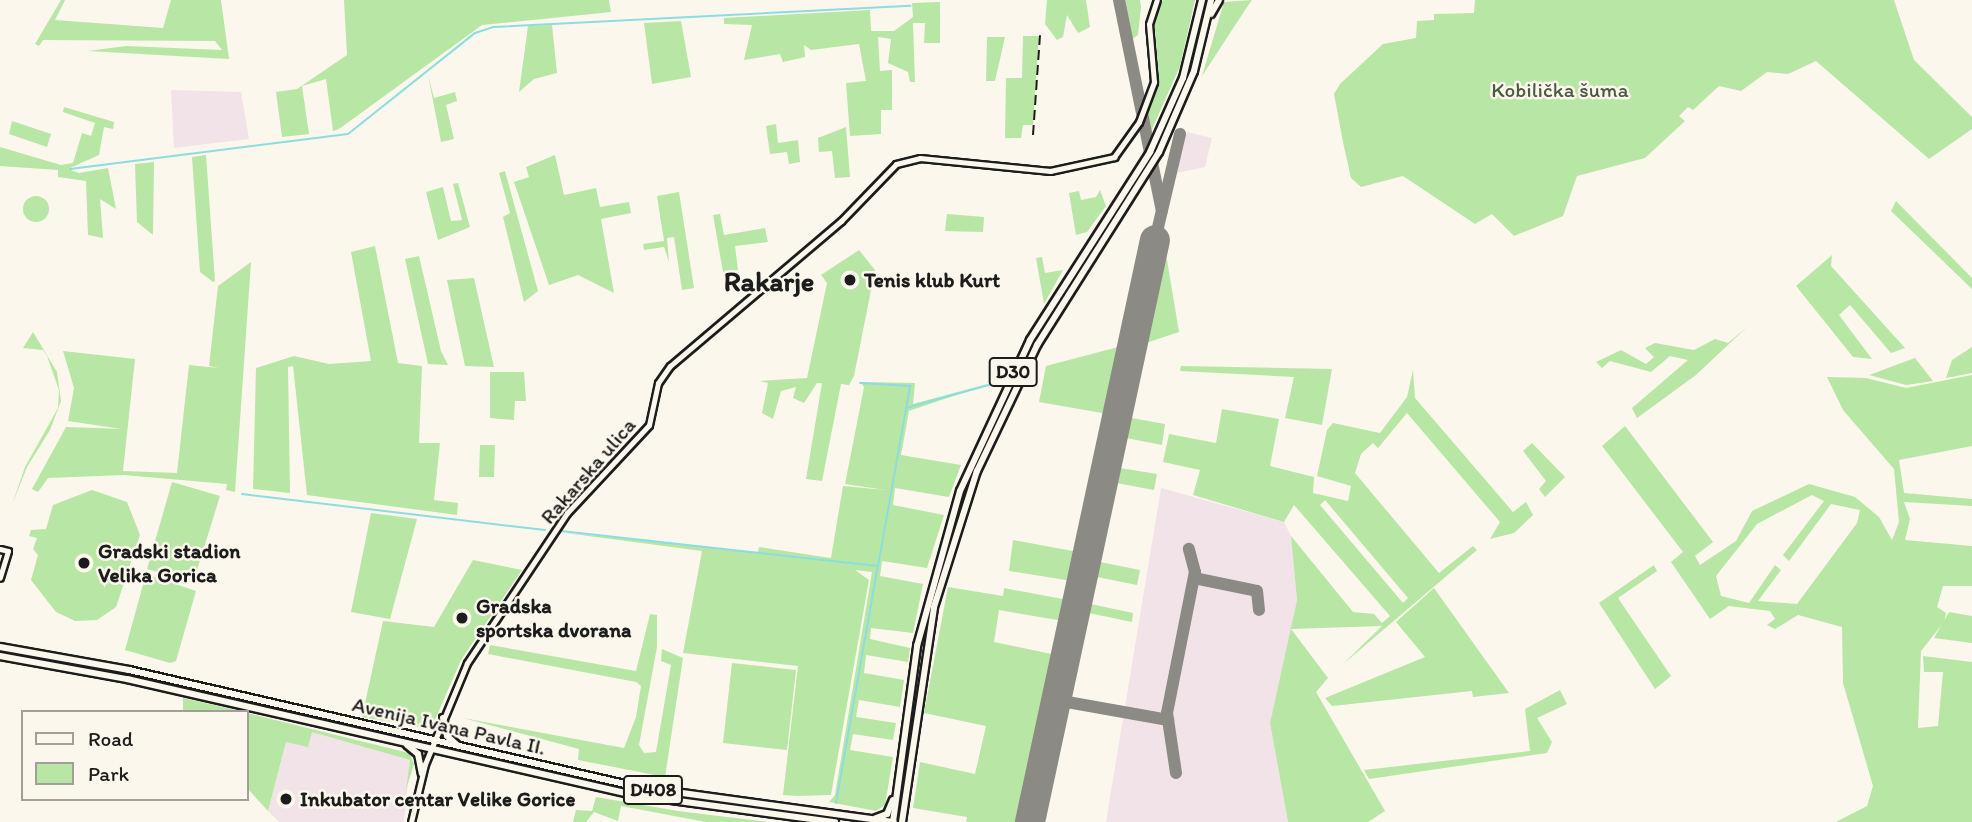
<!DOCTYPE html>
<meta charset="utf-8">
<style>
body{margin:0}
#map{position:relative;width:1972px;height:822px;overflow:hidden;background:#fbf7ec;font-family:Itim,sans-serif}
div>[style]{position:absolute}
.built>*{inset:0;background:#f2e3e8}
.green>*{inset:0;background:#b8e6a4}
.round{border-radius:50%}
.stream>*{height:2px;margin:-1px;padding:0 1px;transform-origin:1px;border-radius:1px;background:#8bdde2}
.taxiway>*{height:12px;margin:-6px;padding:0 6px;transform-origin:6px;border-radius:6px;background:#8c8a84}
.runway>*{height:30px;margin:-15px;padding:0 15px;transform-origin:15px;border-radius:15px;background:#8c8a84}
.roads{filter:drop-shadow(2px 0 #1c1c1c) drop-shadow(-2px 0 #1c1c1c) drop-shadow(0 2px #1c1c1c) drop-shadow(0 -2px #1c1c1c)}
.secondary>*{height:5px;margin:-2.5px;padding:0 2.5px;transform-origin:2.5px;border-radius:2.5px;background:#fbf7ec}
.primary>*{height:6px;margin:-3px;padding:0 3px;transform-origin:3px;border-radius:3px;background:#fbf7ec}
.rail>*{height:2px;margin-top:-1px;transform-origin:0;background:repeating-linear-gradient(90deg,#1c1c1c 0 10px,transparent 0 15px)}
.dots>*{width:19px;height:19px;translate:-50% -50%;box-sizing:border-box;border:4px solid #fbf7ec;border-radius:50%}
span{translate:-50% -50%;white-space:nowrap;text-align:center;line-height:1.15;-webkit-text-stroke:5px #fbf7ec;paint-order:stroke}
.shield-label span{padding:2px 5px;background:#fbf7ec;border:2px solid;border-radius:5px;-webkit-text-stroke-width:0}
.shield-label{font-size:19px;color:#1c1c1c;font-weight:700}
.park-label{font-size:21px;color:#4b5945}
.poi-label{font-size:21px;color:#1c1c1c;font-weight:700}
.left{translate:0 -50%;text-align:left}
.street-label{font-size:21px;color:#1c1c1c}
.district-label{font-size:28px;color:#1c1c1c;font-weight:700}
.legend{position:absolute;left:21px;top:710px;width:228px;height:91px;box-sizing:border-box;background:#fbf7ec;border:2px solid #a29f99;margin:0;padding:9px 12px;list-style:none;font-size:21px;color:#1c1c1c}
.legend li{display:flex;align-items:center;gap:14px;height:35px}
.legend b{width:35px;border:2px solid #a29f99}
</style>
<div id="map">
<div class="built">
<i style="clip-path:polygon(171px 90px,241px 92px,249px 139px,174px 148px)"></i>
<i style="clip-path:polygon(1187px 132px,1212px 138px,1205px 167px,1176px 173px)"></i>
<i style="clip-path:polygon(1161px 488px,1284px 522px,1291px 536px,1297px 600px,1270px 723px,1288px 822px,1106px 822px)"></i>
<i style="clip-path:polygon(312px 731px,410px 760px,404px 822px,279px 822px,268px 811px,286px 742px)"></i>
</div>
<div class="green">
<i style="clip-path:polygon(61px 0,65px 0,55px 20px,163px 28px,171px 0,221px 0,229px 59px,88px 51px,126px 46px,222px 50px,215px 41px,43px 40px,39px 46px,35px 44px)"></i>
<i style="clip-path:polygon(344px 0,609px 0,611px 12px,482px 25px,339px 129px,333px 131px,326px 79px,302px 86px,309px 134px,282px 137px,276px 92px,297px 89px,347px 55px)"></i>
<i style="clip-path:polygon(1047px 0,1086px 0,1090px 27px,1078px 33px,1067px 15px,1063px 37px,1057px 40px,1045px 24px)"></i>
<i style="clip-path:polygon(1123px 0,1140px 0,1141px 7px,1138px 35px,1131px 40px)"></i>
<i style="clip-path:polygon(1163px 0,1195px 0,1180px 66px,1149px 136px,1145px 114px,1158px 68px,1154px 15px)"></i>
<i style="clip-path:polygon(1252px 0,1247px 7px,1202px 76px,1224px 2px)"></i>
<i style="clip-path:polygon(1475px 0,1894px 0,1914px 60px,1972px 117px,1972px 129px,1929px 159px,1816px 61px,1788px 74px,1767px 72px,1741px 91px,1719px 86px,1693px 110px,1688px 107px,1679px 116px,1685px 121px,1645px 158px,1577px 176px,1563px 216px,1514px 236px,1492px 214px,1475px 224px,1403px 176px,1361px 187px,1351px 178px,1343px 142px,1334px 94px,1340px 84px,1383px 44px,1416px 38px,1417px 21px,1434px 20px,1434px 14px,1474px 13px)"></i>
<i style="clip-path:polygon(940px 2px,940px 43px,924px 43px,925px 23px,913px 23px,915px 82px,910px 82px,908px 72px,888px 63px,891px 39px,878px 37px,880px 71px,892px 70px,892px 110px,881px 110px,881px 134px,850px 136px,846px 83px,866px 81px,859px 44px,811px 50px,804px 45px,805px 57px,783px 62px,780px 54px,744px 60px,752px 25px,724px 24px,724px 18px,870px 10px,871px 31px,894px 31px,913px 17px,912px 3px)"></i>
<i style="clip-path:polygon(681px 21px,691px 77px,652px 84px,644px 23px)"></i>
<i style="clip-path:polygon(552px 25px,557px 73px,534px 79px,519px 92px,528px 26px)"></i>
<i style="clip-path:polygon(1023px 36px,1039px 36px,1033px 125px,1023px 125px,1021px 138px,1005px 138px,1006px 78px,1022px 78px)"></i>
<i style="clip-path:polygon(987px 37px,1005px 37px,995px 81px,986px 81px)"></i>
<i style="clip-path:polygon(428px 75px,434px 98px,455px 92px,457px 101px,446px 105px,454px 139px,441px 142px)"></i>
<i style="clip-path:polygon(64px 107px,114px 122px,113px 129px,104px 127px,99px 155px,68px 169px,79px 173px,108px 168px,116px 209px,100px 199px,103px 238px,88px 235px,86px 181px,58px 177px,58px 170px,0 166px,0 147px,61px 165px,73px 163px,82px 133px,91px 136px,95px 123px,63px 112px)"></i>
<i style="clip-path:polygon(12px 121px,51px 134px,47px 147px,9px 134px)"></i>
<i style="clip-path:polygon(776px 124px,778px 143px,798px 140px,800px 162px,789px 164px,787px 152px,770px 154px,766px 126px)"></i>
<i style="clip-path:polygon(846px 127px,850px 177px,835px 178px,832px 151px,819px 152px,818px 138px)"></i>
<i style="clip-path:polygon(206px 155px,215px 281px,213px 282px,200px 272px,192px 157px)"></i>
<i style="clip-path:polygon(555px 155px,564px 195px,596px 188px,600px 207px,629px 202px,631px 213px,601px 219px,614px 293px,578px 275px,549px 285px,514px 182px,529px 177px,526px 167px)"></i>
<i style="clip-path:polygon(154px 162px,153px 235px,137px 222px,135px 164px)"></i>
<i style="clip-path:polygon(505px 171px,538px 291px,524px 302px,503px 217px,510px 213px,499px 173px)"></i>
<i style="clip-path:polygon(458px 183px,470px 227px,438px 240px,426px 192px,443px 187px,451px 221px,462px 220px,453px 184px)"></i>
<i style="clip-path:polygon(1100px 190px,1106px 206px,1087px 232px,1076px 235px,1069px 193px,1079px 191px,1081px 200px,1096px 197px)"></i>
<i style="clip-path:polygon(679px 192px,694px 288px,682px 290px,674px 237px,667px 238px,669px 262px,664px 247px,644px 250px,643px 244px,664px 241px,657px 196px)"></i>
<i class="round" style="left:23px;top:196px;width:26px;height:26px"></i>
<i style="clip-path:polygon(1896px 201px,1972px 278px,1972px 289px,1891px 211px)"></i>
<i style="clip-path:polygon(720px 214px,724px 235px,765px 228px,768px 242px,735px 246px,738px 270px,723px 272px,713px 215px)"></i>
<i style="clip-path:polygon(947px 214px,984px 217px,983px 232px,945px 231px)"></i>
<i style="clip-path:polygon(375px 246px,398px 363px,422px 366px,419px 443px,440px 443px,434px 500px,458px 503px,457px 515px,307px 495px,293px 366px,288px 367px,290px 493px,253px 489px,256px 368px,294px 356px,329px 364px,371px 361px,351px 252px)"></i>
<i style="clip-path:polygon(1165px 248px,1179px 332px,1143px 344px,1158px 268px)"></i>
<i style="clip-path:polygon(859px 250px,875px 270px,854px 376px,849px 385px,841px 384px,822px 481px,806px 479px,822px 383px,817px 383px,804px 403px,793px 398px,796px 387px,781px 391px,773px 419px,762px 413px,768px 383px,760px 381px,807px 378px,827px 283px,821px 275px)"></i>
<i style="clip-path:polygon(1832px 255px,1831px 266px,1905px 348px,1891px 353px,1850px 305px,1839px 315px,1872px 359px,1853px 357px,1796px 286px)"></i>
<i style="clip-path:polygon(419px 256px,441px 351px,448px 365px,428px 364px,405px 259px)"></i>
<i style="clip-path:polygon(1042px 257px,1045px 273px,1063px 270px,1044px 304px,1036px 258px)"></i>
<i style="clip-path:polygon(251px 262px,235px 492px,226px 490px,227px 484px,124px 475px,48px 478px,38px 492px,32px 489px,66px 427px,122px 429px,68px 421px,74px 388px,63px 351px,135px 359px,123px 471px,177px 473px,189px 365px,219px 368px,209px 366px,218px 286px)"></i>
<i style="clip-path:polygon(474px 278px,494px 367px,465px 366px,447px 280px)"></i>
<i style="clip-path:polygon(1747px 327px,1696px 375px,1637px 418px,1632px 408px,1688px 360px,1670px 356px,1651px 372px,1610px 361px,1602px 368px,1596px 362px,1621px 350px,1646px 364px,1654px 357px,1645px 348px,1655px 343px,1694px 350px,1715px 339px,1728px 343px)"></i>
<i style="clip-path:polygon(33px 332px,57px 372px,61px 401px,50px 430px,27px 467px,12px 505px,25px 467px,58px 408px,59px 390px,47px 356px,43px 350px,23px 348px)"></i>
<i style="clip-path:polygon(1122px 346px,1108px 414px,1039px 402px,1046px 366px)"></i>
<i style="clip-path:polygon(1972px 347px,1972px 373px,1946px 378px,1952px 360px)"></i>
<i style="clip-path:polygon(1915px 358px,1933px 381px,1906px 385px,1869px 375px)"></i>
<i style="clip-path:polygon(1181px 366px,1332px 369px,1322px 425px,1285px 418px,1294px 377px,1180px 371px)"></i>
<i style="clip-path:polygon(evenodd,1413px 370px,1415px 398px,1513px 512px,1526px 502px,1533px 515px,1514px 533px,1490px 539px,1500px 522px,1407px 413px,1378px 448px,1373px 443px,1361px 454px,1355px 473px,1439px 573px,1473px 546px,1477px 550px,1342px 665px,1382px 626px,1291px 629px,1328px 678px,1316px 692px,1385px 811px,1368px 822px,1288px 822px,1270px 723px,1297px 600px,1291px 536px,1353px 612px,1374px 614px,1382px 623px,1390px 616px,1294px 505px,1284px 522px,1193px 495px,1200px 470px,1163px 462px,1169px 434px,1216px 443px,1222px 409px,1279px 419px,1270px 466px,1314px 477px,1313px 493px,1348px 501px,1351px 486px,1317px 476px,1327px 430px,1333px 423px,1380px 433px,1407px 397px,1413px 370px,1325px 500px,1408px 598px,1403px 603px,1320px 505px,1325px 500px)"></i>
<i style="clip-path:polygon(490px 372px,524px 372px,526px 401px,515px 401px,514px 420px,490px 418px)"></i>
<i style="clip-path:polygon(evenodd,1972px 375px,1972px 446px,1899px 460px,1904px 493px,1972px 499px,1972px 506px,1904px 502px,1910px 519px,1905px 540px,1972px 546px,1972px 586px,1943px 586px,1937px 607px,1946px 613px,1944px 622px,1921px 651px,1918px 728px,1938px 726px,1943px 672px,1924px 672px,1923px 656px,1972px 662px,1972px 822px,1836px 822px,1867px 806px,1873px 786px,1843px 683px,1842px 627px,1798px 615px,1775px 629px,1767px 625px,1775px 619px,1770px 611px,1729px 606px,1710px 619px,1671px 562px,1683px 552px,1602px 446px,1625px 426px,1713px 542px,1695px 556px,1700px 565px,1736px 541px,1752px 511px,1809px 484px,1855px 497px,1879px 517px,1892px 540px,1899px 522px,1894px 469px,1843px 410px,1827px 377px,1866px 378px,1906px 388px,1972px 375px,1812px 495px,1824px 501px,1783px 555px,1789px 561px,1831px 504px,1860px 510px,1857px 523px,1797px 604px,1758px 601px,1781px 570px,1775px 565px,1749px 603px,1721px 596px,1716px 576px,1757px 524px,1812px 495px)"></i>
<i style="clip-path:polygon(861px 382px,915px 383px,913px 404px,991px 383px,909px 411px,901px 455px,961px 465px,949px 497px,895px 488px,893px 505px,944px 515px,927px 568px,882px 561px,880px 576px,923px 584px,913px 633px,871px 628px,870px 639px,910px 648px,908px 662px,866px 655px,864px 673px,904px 680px,900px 707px,859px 700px,856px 717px,896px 723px,893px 740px,853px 734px,850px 750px,893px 757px,885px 805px,876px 811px,829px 802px,835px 795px,872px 572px,855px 570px,869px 580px,831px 795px,797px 796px,783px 795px,798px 666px,683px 653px,702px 551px,558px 532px,758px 552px,759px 547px,831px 558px,843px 486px,886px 490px,845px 484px,864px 387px)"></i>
<i style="clip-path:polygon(1126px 417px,1165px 424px,1162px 445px,1121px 437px)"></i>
<i style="clip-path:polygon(1532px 443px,1565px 477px,1545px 497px,1539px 489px,1546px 481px,1523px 451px)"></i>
<i style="clip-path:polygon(480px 445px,495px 445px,494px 477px,479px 477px)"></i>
<i style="clip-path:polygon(1114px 467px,1157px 474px,1154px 490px,1111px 482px)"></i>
<i style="clip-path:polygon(172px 482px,220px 496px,193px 583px,147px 569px)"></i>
<i style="clip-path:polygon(92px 490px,127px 502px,140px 535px,116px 607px,97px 620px,75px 621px,56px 612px,31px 580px,38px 555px,33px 549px,37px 538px,29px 536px,31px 530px,46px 529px,53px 505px)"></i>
<i style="clip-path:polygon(371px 513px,417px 519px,390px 619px,351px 612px)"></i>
<i style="clip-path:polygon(1013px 540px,1078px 552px,1072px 581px,1009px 571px)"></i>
<i style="clip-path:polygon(473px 560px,522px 570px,461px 660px,431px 729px,362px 717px,383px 621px,434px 627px)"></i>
<i style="clip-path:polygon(1095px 561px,1140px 570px,1137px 585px,1092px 576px)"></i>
<i style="clip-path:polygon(1654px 565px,1657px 571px,1618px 598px,1671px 676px,1655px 689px,1599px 603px)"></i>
<i style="clip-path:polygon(146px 574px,196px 591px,176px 661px,170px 663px,125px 650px)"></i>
<i style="clip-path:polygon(948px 587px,1003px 596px,1004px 588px,1068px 600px,1063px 621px,999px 610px,994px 642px,1056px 655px,1019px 822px,966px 822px,967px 817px,913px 808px,920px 762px,975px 774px,986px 726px,924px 713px)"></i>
<i style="clip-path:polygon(1434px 588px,1509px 693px,1473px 697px,1472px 691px,1332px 706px,1325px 698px,1425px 657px,1396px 622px)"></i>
<i style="clip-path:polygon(1086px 603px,1133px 613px,1132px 622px,1084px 612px)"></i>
<i style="clip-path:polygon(1949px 612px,1972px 616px,1972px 643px,1934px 638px)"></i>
<i style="clip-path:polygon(650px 614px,657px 615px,657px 647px,639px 745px,644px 753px,656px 752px,671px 665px,661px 661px,662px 649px,683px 658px,665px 777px,578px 760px,579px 749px,463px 718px,624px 748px,636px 717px,641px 686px,636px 682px,488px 654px,490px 645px,636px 671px)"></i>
<i style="clip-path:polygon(732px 663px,796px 670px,787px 750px,723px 743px)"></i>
<i style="clip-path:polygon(1560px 690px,1567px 704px,1537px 718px,1552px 742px,1547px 753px,1369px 779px,1364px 770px,1530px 751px,1525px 709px)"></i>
<i style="clip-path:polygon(183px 698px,214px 705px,244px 712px,183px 712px)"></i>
<i style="clip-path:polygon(247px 713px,409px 753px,414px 764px,406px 790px,410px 760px,312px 732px,308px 747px,286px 742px,268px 811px,247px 788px)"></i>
<i style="clip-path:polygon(596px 797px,678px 811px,768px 822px,706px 822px,621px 806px,618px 821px,594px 812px,586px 822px,573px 822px,576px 810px,592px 811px)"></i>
</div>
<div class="stream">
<i style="left:70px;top:169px;width:280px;rotate:-7.2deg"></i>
<i style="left:348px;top:134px;width:162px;rotate:-38.5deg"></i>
<i style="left:475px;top:33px;width:19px;rotate:-18deg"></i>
<i style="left:493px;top:27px;width:418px;rotate:-2.9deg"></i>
<i style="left:906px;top:408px;width:86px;rotate:-15.5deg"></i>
<i style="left:242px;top:494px;width:305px;rotate:6.8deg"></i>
<i style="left:561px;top:531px;width:319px;rotate:6.3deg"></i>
<i style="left:878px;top:566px;width:183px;rotate:-79.9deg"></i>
<i style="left:910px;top:386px;width:50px;rotate:-176.6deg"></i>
<i style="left:836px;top:803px;width:241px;rotate:-80deg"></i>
</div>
<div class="taxiway">
<i style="left:1119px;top:0;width:215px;rotate:78.5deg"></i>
<i style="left:1155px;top:240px;width:109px;rotate:-76.7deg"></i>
<i style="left:1194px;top:578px;width:64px;rotate:11.7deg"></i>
<i style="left:1257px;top:591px;width:19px;rotate:84deg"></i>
<i style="left:1056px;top:700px;width:114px;rotate:10.1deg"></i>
<i style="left:1176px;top:773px;width:61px;rotate:-98.5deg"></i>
<i style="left:1167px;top:713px;width:144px;rotate:-78.8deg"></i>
<i style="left:1195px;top:572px;width:24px;rotate:-105deg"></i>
</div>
<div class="runway">
<i style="left:1030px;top:822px;width:595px;rotate:-77.88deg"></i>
</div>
<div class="roads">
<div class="secondary">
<i style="left:0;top:549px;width:8px;rotate:14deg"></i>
<i style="left:8px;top:551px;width:28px;rotate:107deg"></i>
<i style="left:411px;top:822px;width:60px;rotate:-76.4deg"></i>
<i style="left:425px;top:764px;width:109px;rotate:-67.4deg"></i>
<i style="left:467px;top:663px;width:180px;rotate:-56.3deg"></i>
<i style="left:567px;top:513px;width:120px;rotate:-47deg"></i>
<i style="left:649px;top:425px;width:43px;rotate:-77.9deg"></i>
<i style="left:658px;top:383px;width:21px;rotate:-55deg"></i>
<i style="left:670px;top:366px;width:224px;rotate:-40.3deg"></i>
<i style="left:841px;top:221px;width:79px;rotate:-46deg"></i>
<i style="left:896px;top:164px;width:25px;rotate:-14deg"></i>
<i style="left:920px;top:158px;width:131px;rotate:5.7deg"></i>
<i style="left:1050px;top:171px;width:66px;rotate:-12.3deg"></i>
<i style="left:1114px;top:157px;width:43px;rotate:-54.5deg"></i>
<i style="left:1139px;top:122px;width:43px;rotate:-69.4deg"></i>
<i style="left:1154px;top:82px;width:58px;rotate:-94.9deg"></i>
<i style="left:1149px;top:24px;width:25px;rotate:-72deg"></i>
</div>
<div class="primary">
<i style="left:1211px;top:14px;width:16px;rotate:-60deg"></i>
<i style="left:0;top:647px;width:131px;rotate:10.1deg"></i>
<i style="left:129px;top:670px;width:522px;rotate:12.95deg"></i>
<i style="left:638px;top:787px;width:258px;rotate:7.8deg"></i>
<i style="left:0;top:656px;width:129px;rotate:10.3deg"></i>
<i style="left:127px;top:679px;width:520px;rotate:12.89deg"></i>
<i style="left:634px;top:795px;width:203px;rotate:7.7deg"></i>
<i style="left:443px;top:718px;width:18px;rotate:77deg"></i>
<i style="left:447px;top:736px;width:15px;rotate:42deg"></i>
<i style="left:407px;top:745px;width:14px;rotate:39deg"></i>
<i style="left:418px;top:754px;width:20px;rotate:79deg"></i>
<i style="left:876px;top:818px;width:12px;rotate:-20deg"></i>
<i style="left:887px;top:814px;width:15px;rotate:-67deg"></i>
<i style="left:893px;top:822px;width:178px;rotate:-82.2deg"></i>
<i style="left:917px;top:646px;width:161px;rotate:-74.5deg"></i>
<i style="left:960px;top:491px;width:166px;rotate:-65.1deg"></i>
<i style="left:1030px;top:340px;width:223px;rotate:-57.4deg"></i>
<i style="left:1150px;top:152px;width:81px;rotate:-66deg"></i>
<i style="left:1183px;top:78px;width:80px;rotate:-76.3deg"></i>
<i style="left:902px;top:822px;width:217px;rotate:-81.5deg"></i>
<i style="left:934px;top:607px;width:143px;rotate:-72.5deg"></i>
<i style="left:977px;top:471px;width:140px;rotate:-64.5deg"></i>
<i style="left:1037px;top:345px;width:228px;rotate:-57.7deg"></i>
<i style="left:1159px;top:152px;width:88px;rotate:-66.6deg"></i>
<i style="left:1194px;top:71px;width:73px;rotate:-76.5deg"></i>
</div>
</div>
<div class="rail">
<i style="left:1033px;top:135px;width:100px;rotate:-86deg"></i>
</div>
<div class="dots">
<i style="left:850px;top:280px;background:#1c1c1c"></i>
<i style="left:84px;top:563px;background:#1c1c1c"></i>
<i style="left:462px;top:618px;background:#1c1c1c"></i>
<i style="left:286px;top:799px;background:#1c1c1c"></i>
</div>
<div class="shield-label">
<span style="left:1013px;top:372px">D30</span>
<span style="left:653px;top:790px">D408</span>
</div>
<div class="park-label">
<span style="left:1560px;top:90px">Kobilička šuma</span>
</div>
<div class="poi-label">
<span class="left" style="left:864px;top:280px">Tenis klub Kurt</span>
<span class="left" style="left:98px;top:563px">Gradski stadion<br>Velika Gorica</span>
<span class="left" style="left:476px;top:618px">Gradska<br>sportska dvorana</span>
<span class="left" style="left:300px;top:799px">Inkubator centar Velike Gorice</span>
</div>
<div class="street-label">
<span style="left:588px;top:471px;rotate:-49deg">Rakarska ulica</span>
<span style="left:449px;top:726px;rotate:13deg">Avenija Ivana Pavla II.</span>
</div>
<div class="district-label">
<span style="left:769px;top:281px">Rakarje</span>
</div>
<ul class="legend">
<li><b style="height:9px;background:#fbf7ec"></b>Road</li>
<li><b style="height:19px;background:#b8e6a4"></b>Park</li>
</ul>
</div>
